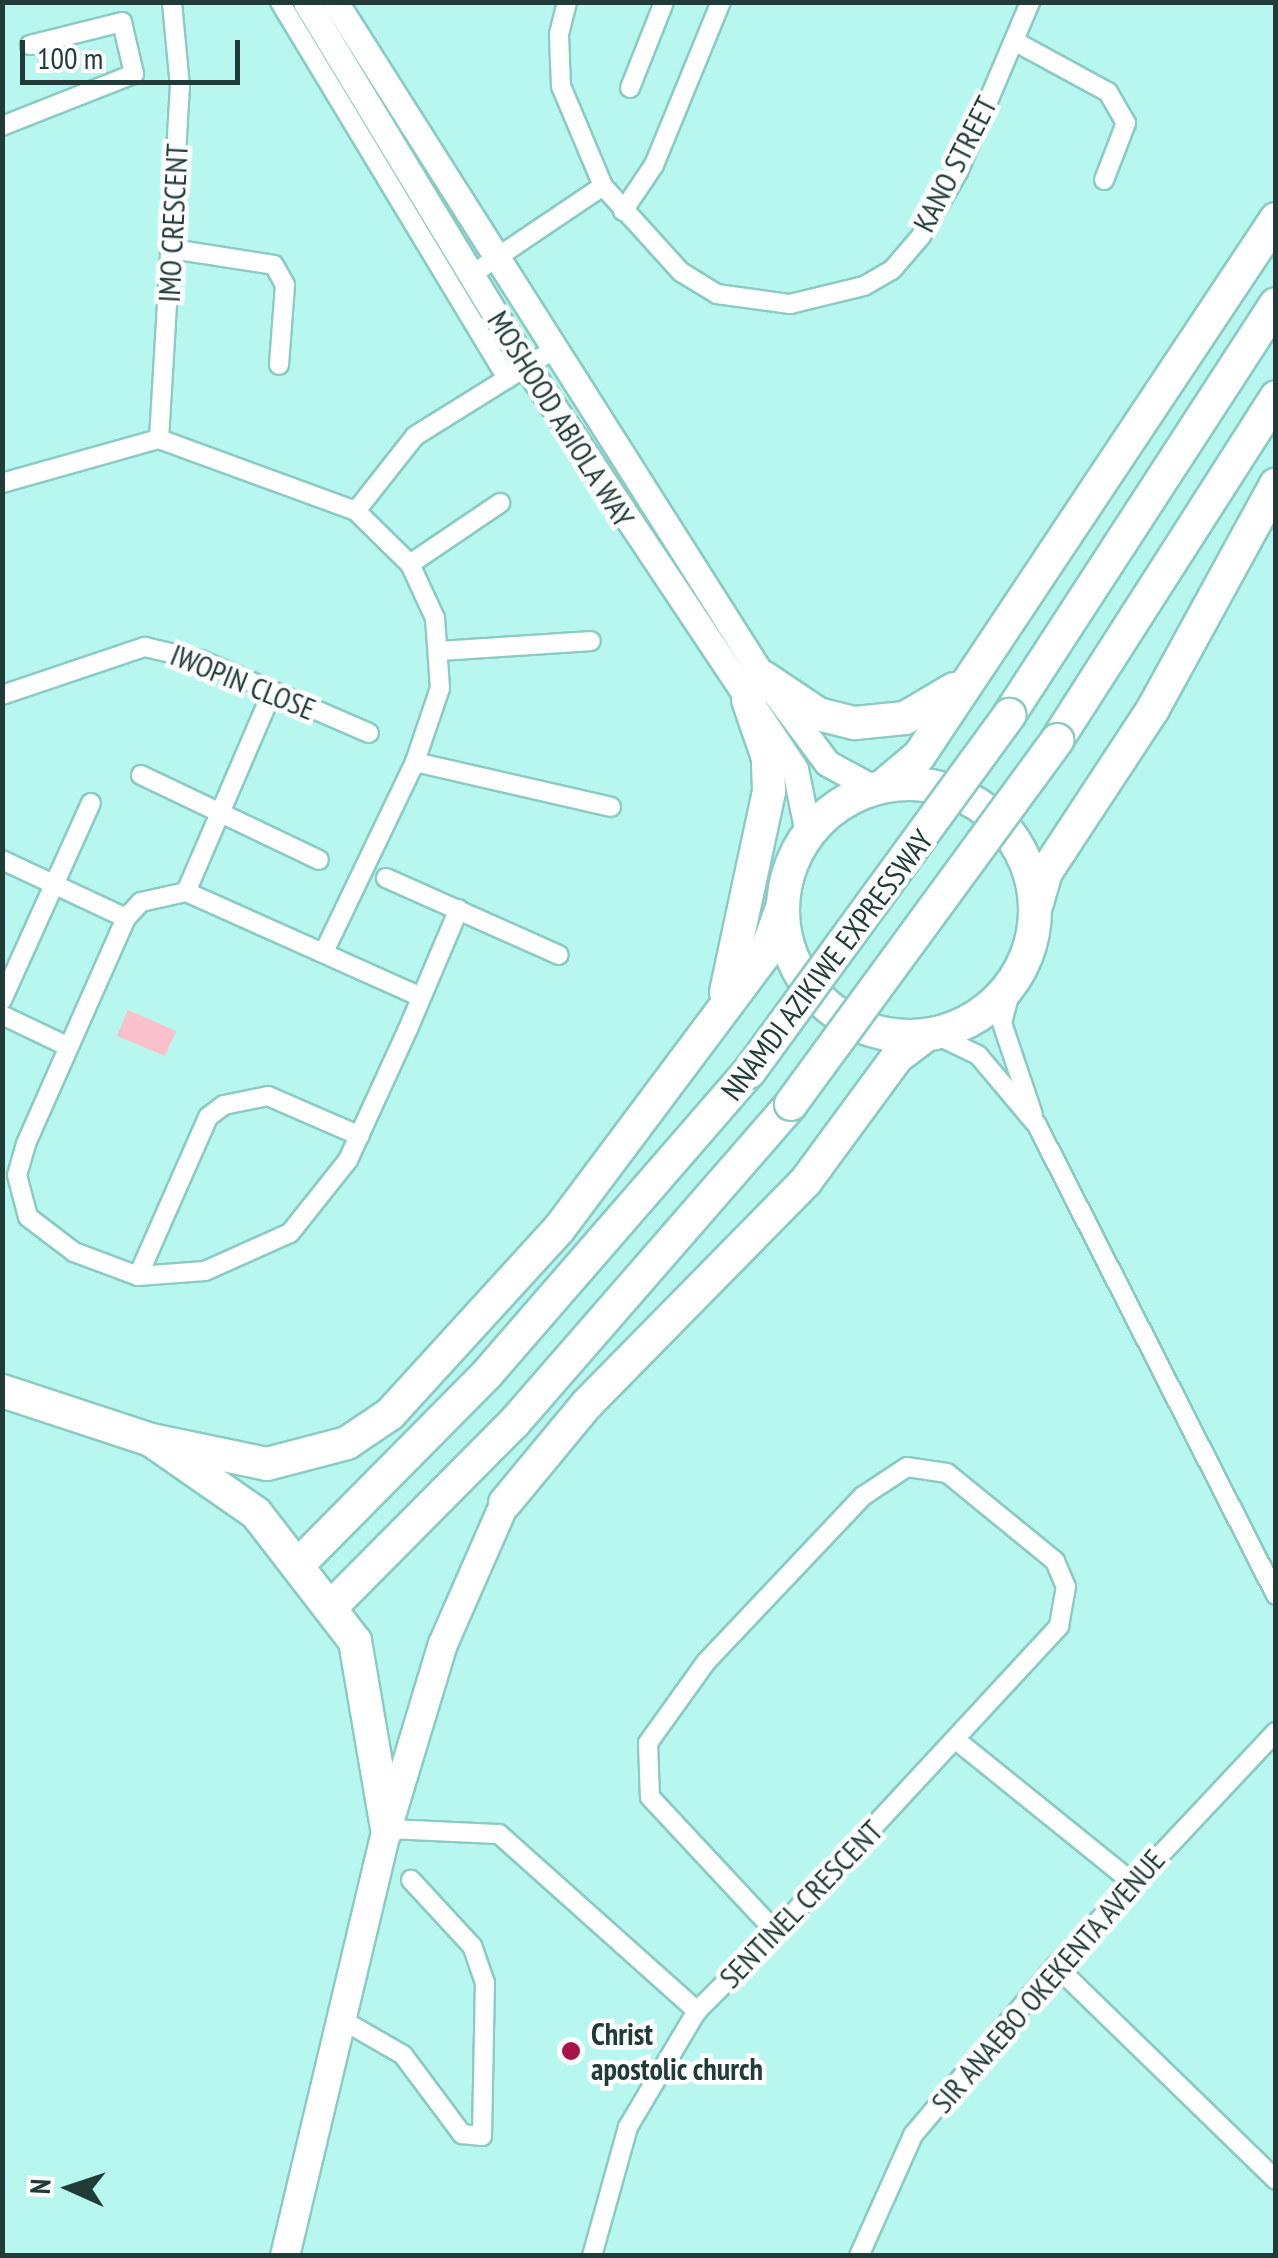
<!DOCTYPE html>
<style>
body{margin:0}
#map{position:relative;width:1278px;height:2258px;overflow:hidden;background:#b7f7ef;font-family:"PT Sans Narrow",sans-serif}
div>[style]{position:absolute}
.green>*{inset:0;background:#fbc1ca}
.roads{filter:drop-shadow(2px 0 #8ccbc4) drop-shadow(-2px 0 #8ccbc4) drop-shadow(0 2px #8ccbc4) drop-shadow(0 -2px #8ccbc4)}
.street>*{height:18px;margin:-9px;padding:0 9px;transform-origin:9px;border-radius:9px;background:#fff}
.secondary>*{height:25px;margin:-12.5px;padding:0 12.5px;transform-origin:12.5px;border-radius:12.5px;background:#fff}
.primary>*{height:28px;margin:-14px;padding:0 14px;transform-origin:14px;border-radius:14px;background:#fff}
.highway>*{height:32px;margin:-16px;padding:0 16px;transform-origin:16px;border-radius:16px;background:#fff}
.highway>.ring{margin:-16px;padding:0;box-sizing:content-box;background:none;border:32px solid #fff;border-radius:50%}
.bridges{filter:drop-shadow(2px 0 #8ccbc4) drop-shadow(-2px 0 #8ccbc4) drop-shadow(0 2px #8ccbc4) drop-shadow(0 -2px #8ccbc4)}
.highway-bridge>*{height:32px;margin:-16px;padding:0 16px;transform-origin:16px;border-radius:16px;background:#fff}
.dots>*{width:28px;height:28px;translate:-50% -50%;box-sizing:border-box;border:5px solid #fff;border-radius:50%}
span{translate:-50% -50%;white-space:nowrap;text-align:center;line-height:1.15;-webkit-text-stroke:9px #fff;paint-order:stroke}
.street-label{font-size:30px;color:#213b38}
.poi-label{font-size:30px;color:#213b38;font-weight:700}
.left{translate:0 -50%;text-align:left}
.frame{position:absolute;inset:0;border:5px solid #213b38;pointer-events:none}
.north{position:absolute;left:20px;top:2138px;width:100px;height:100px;-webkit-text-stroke:8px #fff;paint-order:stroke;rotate:273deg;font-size:28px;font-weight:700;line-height:40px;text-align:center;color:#213b38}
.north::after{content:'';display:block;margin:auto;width:35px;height:45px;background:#213b38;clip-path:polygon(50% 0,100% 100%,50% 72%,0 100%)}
.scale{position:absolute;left:20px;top:40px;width:220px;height:45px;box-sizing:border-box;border:5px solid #213b38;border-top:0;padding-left:12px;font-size:30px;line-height:35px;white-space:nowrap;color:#213b38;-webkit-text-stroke:8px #fff;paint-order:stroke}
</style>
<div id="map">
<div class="green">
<i style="clip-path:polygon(128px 1010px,176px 1031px,165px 1056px,117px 1036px)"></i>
</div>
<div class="roads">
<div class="street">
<i style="left:280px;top:2px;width:440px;rotate:58.9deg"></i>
<i style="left:567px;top:2px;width:34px;rotate:104deg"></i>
<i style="left:559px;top:35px;width:51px;rotate:87.8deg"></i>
<i style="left:561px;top:86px;width:108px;rotate:67.2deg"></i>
<i style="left:603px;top:186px;width:116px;rotate:47.8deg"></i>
<i style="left:681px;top:272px;width:42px;rotate:31.4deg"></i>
<i style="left:717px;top:294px;width:74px;rotate:7.8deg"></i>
<i style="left:790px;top:304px;width:76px;rotate:-13.7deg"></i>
<i style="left:864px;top:286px;width:32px;rotate:-30deg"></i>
<i style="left:892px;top:270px;width:45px;rotate:-49.5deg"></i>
<i style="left:921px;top:236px;width:74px;rotate:-60deg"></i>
<i style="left:958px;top:172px;width:185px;rotate:-67deg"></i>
<i style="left:1014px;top:41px;width:107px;rotate:28.5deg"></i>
<i style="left:1108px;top:92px;width:36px;rotate:60deg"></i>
<i style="left:1126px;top:123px;width:61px;rotate:111.1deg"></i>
<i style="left:630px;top:88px;width:92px;rotate:-68.4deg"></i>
<i style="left:2px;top:126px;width:142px;rotate:-21.5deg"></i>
<i style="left:134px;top:74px;width:53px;rotate:-103deg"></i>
<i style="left:122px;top:22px;width:95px;rotate:166deg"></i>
<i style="left:623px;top:211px;width:55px;rotate:-56deg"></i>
<i style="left:654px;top:165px;width:176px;rotate:-67.7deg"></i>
<i style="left:172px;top:249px;width:103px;rotate:8.9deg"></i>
<i style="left:274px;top:265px;width:23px;rotate:61deg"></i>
<i style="left:285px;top:285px;width:80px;rotate:94.3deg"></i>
<i style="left:471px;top:275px;width:159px;rotate:-34deg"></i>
<i style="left:159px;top:439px;width:353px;rotate:-86.6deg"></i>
<i style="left:180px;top:87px;width:85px;rotate:-95.4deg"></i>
<i style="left:2px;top:483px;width:163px;rotate:-15.7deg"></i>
<i style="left:159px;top:439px;width:210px;rotate:20.1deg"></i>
<i style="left:356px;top:511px;width:76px;rotate:44.5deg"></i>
<i style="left:410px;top:564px;width:60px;rotate:65.2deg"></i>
<i style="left:435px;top:618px;width:70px;rotate:85.9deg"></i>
<i style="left:440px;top:688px;width:78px;rotate:108.7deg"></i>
<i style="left:415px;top:762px;width:211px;rotate:115.6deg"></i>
<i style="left:356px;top:511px;width:95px;rotate:-51.8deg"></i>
<i style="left:415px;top:436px;width:159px;rotate:-31.9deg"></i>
<i style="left:410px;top:564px;width:109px;rotate:-34.1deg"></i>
<i style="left:441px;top:651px;width:150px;rotate:-3.8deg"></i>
<i style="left:2px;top:695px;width:151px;rotate:-18.6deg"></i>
<i style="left:145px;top:647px;width:57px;rotate:13.1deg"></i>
<i style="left:201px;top:660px;width:183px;rotate:23.5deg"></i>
<i style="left:415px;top:762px;width:201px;rotate:12.9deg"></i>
<i style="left:141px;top:775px;width:197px;rotate:25.5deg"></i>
<i style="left:2px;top:860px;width:137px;rotate:25.1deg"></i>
<i style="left:386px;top:878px;width:189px;rotate:24deg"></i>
<i style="left:186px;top:892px;width:218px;rotate:-66.7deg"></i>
<i style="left:1013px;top:981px;width:43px;rotate:104.7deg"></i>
<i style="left:1002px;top:1023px;width:97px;rotate:71.4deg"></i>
<i style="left:421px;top:997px;width:257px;rotate:-155.9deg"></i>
<i style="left:186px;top:892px;width:46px;rotate:167.5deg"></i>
<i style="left:141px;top:902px;width:22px;rotate:133deg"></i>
<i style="left:126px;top:918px;width:247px;rotate:113.9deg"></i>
<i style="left:26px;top:1144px;width:32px;rotate:106deg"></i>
<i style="left:17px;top:1175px;width:43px;rotate:75.3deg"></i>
<i style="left:28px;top:1217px;width:58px;rotate:37.3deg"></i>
<i style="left:74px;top:1252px;width:68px;rotate:20.6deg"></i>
<i style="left:138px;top:1276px;width:67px;rotate:-4.3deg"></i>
<i style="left:205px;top:1271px;width:93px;rotate:-24.1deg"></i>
<i style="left:290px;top:1233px;width:93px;rotate:-51.5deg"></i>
<i style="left:348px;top:1160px;width:144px;rotate:-65.4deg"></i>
<i style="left:408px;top:1029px;width:130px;rotate:-67deg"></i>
<i style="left:2px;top:1000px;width:216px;rotate:-65.7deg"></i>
<i style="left:2px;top:1015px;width:74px;rotate:25.5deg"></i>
<i style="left:934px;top:1034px;width:49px;rotate:25.5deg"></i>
<i style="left:978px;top:1055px;width:92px;rotate:49.9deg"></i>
<i style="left:1037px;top:1125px;width:527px;rotate:63.05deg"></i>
<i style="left:138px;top:1276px;width:174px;rotate:-66.2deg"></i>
<i style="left:208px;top:1117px;width:20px;rotate:-37deg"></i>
<i style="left:224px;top:1105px;width:45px;rotate:-11.6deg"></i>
<i style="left:268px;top:1096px;width:100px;rotate:23.5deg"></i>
<i style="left:956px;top:1740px;width:226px;rotate:38.9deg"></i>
<i style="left:387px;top:1829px;width:112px;rotate:2.6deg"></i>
<i style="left:499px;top:1834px;width:266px;rotate:41.8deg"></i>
<i style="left:1056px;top:1966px;width:307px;rotate:44.2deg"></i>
<i style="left:339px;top:2018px;width:74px;rotate:30deg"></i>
<i style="left:403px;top:2055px;width:99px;rotate:53.2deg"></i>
<i style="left:462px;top:2134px;width:20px;rotate:6deg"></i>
<i style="left:482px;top:2136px;width:153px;rotate:-88.9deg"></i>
<i style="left:485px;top:1983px;width:39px;rotate:-109deg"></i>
<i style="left:472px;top:1946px;width:90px;rotate:-132.7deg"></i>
<i style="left:592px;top:2256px;width:134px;rotate:-74.4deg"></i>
<i style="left:628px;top:2127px;width:135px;rotate:-59.3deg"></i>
<i style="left:697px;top:2011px;width:112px;rotate:-45deg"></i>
<i style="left:776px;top:1932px;width:417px;rotate:-47.2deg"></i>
<i style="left:1059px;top:1626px;width:40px;rotate:-80deg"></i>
<i style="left:1066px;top:1587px;width:28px;rotate:-113deg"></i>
<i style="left:1055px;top:1561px;width:139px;rotate:-140.8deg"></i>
<i style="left:947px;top:1473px;width:40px;rotate:-171.5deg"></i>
<i style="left:907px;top:1467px;width:53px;rotate:146.6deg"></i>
<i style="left:863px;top:1496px;width:228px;rotate:133.4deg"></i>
<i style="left:706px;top:1662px;width:100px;rotate:125.6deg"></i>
<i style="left:648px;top:1743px;width:54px;rotate:87.9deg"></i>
<i style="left:650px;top:1797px;width:185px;rotate:47deg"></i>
<i style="left:859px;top:2256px;width:133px;rotate:-65.9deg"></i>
<i style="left:913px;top:2135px;width:221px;rotate:-49.8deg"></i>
<i style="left:1056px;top:1966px;width:321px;rotate:-46.8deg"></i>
</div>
<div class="secondary">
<i style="left:306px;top:2px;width:427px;rotate:58.8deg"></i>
<i style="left:527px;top:367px;width:483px;rotate:56.3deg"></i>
<i style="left:795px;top:769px;width:65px;rotate:78.5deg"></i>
<i style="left:335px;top:2px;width:799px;rotate:57.62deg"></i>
<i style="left:763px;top:677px;width:107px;rotate:53.3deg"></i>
<i style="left:827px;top:763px;width:52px;rotate:28.5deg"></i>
</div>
<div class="primary">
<i style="left:285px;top:2256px;width:439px;rotate:-76.6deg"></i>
<i style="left:387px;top:1829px;width:193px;rotate:-73.2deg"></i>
<i style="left:443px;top:1644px;width:154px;rotate:-66.3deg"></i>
</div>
<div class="highway">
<i style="left:763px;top:677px;width:66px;rotate:33.9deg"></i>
<i style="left:818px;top:714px;width:38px;rotate:14deg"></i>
<i style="left:855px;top:723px;width:50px;rotate:-5.7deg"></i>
<i style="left:905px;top:718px;width:57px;rotate:-30.6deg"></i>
<i style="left:1009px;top:715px;width:490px;rotate:-57deg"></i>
<i style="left:1057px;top:740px;width:407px;rotate:-57.4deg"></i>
<i class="ring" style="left:783px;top:784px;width:220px;height:220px"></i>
<i style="left:883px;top:786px;width:47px;rotate:-39.8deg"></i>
<i style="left:919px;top:756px;width:645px;rotate:-56.38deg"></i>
<i style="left:1037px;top:903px;width:32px;rotate:-74deg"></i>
<i style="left:1046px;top:872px;width:195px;rotate:-56.7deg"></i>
<i style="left:1153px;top:709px;width:256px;rotate:-61.3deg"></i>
<i style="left:726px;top:992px;width:206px;rotate:-77.9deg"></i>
<i style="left:769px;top:791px;width:33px;rotate:-92deg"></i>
<i style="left:768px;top:758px;width:61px;rotate:-109deg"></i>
<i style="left:2px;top:1391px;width:157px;rotate:18.2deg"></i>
<i style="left:151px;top:1440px;width:128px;rotate:34.8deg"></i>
<i style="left:256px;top:1513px;width:162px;rotate:52.3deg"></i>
<i style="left:355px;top:1641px;width:191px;rotate:80.3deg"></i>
<i style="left:151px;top:1440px;width:118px;rotate:11.7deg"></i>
<i style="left:267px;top:1464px;width:83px;rotate:-14.7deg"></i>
<i style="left:347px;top:1443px;width:52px;rotate:-34deg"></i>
<i style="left:390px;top:1414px;width:251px;rotate:-47.6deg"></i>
<i style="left:559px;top:1229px;width:346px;rotate:-53.2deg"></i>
<i style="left:766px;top:952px;width:50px;rotate:-70.1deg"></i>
<i style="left:505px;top:1503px;width:129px;rotate:-50.4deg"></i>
<i style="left:587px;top:1404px;width:313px;rotate:-45.5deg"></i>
<i style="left:806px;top:1181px;width:154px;rotate:-53.7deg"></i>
<i style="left:897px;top:1057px;width:36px;rotate:-37deg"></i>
<i style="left:299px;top:1564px;width:267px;rotate:-45.3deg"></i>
<i style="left:487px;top:1374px;width:400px;rotate:-49.1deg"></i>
<i style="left:330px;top:1608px;width:261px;rotate:-45.2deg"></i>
<i style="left:514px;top:1423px;width:422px;rotate:-49deg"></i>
</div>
</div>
<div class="bridges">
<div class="highway-bridge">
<i style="left:749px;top:1072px;width:442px;rotate:-53.9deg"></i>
<i style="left:791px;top:1104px;width:451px;rotate:-53.8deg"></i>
</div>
</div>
<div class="dots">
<i style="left:571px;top:2051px;background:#a8144a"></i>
</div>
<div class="street-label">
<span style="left:955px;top:164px;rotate:-63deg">KANO STREET</span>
<span style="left:173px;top:223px;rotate:-87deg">IMO CRESCENT</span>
<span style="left:561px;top:419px;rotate:58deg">MOSHOOD ABIOLA WAY</span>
<span style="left:243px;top:682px;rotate:22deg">IWOPIN CLOSE</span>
<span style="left:827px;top:965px;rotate:-53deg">NNAMDI AZIKIWE EXPRESSWAY</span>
<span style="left:801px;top:1904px;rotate:-46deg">SENTINEL CRESCENT</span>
<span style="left:1048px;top:1981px;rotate:-49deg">SIR ANAEBO OKEKENTA AVENUE</span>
</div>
<div class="poi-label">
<span class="left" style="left:591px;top:2051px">Christ<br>apostolic church</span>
</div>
<div class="frame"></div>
<div class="north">N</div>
<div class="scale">100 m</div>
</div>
